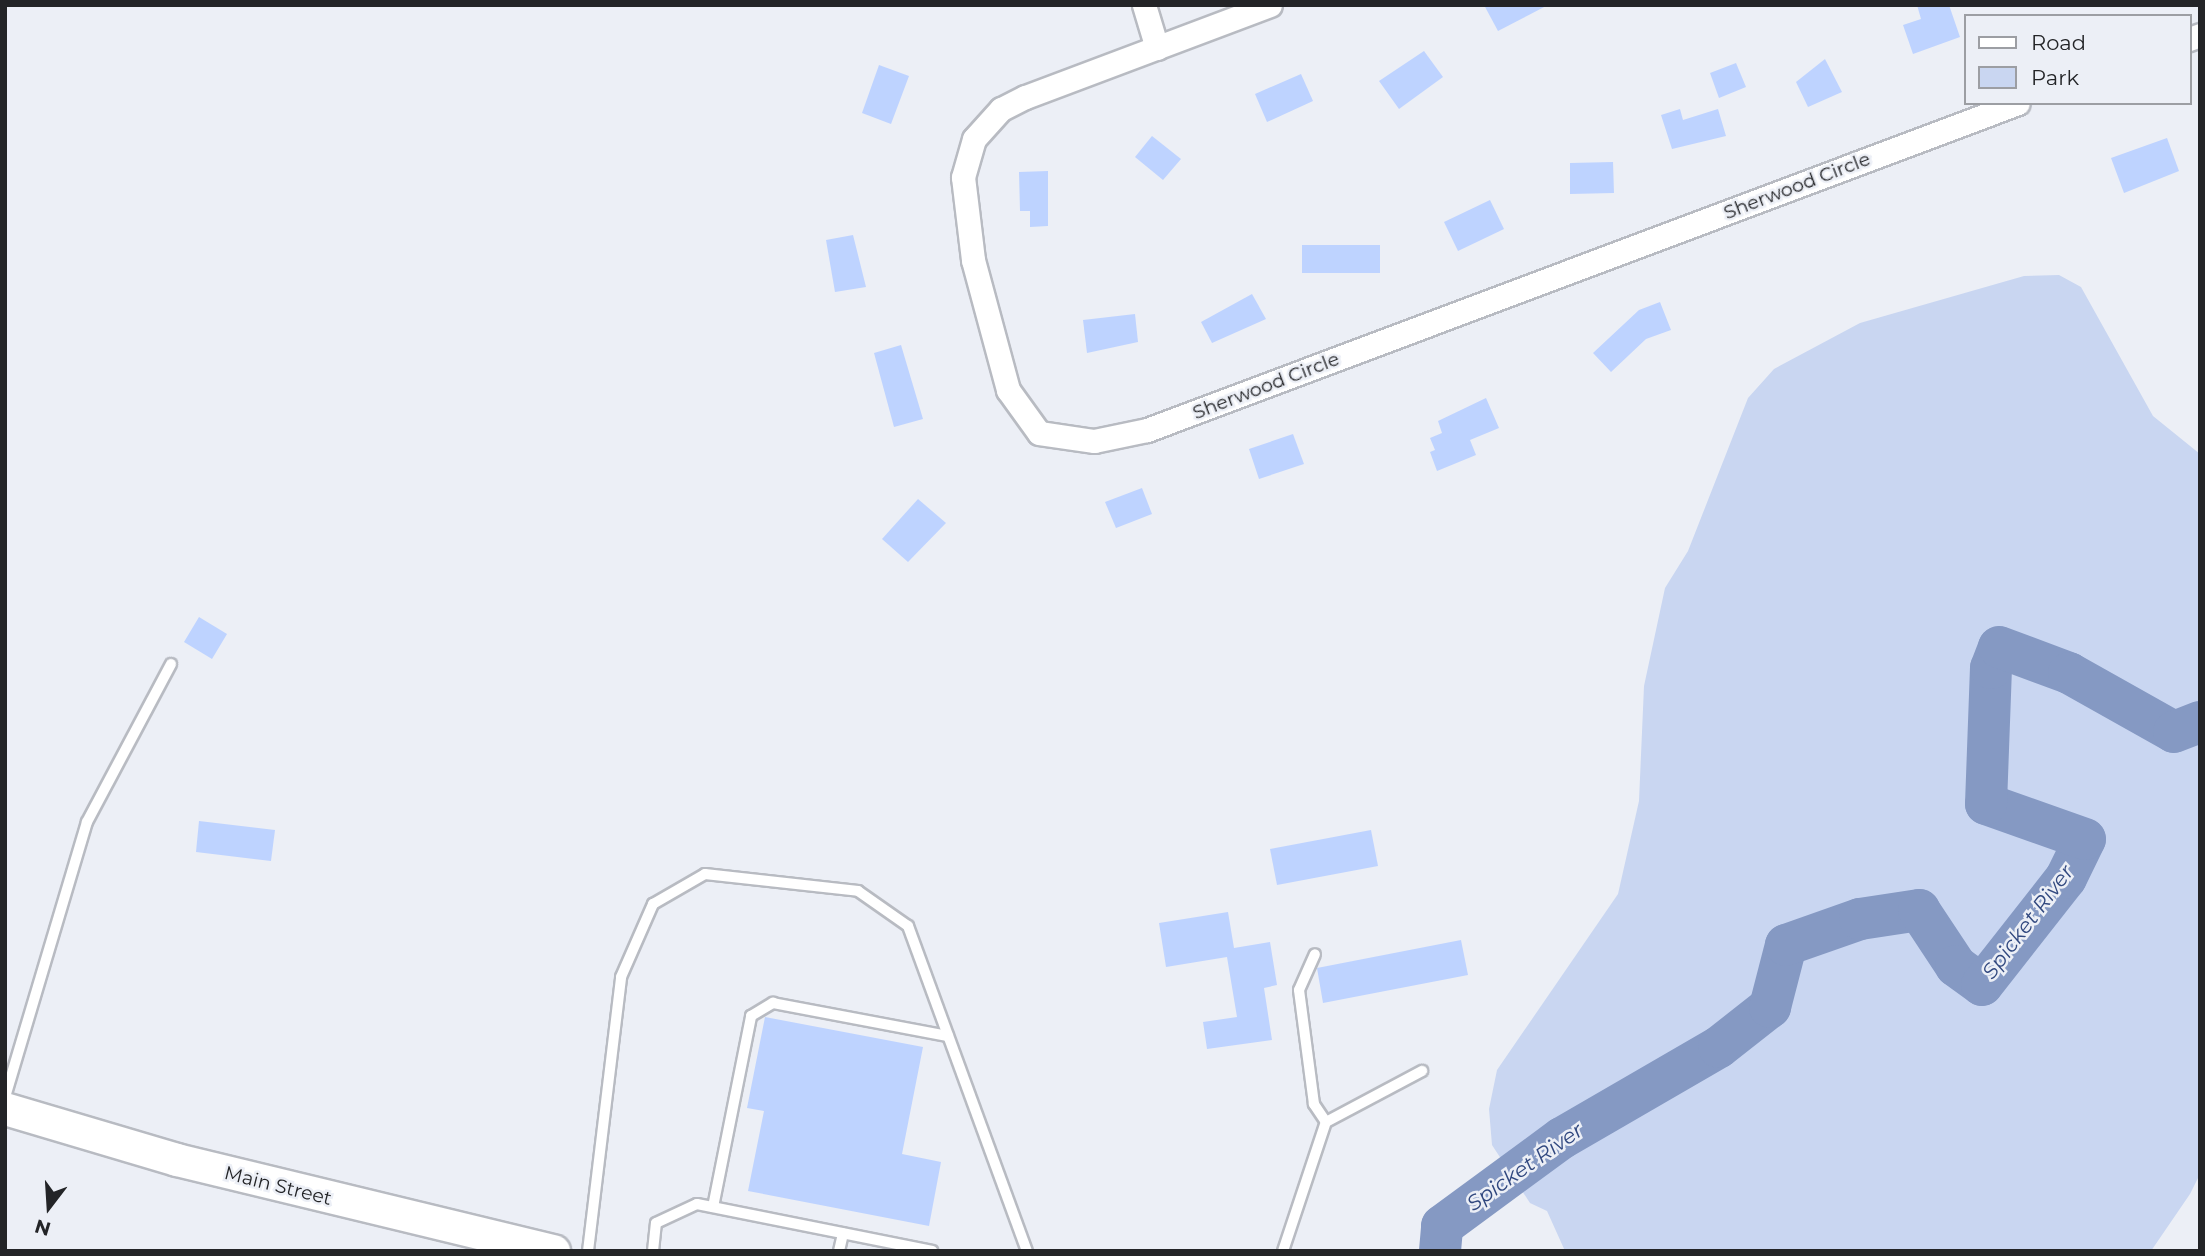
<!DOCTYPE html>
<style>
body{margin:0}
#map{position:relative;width:2205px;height:1256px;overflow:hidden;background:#eceff6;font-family:Montserrat,sans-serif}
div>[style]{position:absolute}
.green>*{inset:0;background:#c9d6f1}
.river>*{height:42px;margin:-21px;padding:0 21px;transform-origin:21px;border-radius:21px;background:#8599c3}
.building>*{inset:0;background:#bed3ff}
.roads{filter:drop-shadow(2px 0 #b8bbc2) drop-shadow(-2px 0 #b8bbc2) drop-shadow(0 2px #b8bbc2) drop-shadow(0 -2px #b8bbc2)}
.service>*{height:10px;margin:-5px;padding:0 5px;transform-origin:5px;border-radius:5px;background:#fff}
.minor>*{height:23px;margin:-11.5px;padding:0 11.5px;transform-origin:11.5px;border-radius:11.5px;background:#fff}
.secondary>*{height:32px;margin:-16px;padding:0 16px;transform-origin:16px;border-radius:16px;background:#fff}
span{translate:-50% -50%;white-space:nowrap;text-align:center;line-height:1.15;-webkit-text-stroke:5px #eceff6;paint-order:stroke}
.street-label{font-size:19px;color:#232427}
.water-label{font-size:21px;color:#31487f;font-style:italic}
.frame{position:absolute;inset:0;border:7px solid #232427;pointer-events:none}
.legend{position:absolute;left:1964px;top:14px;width:228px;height:91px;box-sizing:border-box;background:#eceff6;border:2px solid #9c9ea3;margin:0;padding:9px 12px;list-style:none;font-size:21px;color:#232427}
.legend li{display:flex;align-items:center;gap:14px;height:35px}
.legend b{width:35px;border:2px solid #9c9ea3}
.north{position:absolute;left:14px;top:1172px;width:70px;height:70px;-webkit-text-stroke:5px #eceff6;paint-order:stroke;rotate:197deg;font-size:19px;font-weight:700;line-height:28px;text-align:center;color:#232427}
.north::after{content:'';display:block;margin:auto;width:24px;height:32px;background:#232427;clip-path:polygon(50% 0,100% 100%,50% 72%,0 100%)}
</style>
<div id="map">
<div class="green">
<i style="clip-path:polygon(2059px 275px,2081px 287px,2153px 416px,2200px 454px,2200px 1174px,2190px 1194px,2151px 1251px,1565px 1251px,1547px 1211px,1530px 1203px,1492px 1145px,1489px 1109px,1497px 1070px,1618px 894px,1639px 801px,1644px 686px,1665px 588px,1688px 551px,1748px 398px,1774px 369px,1860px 323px,2024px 276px)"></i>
</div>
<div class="river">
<i style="left:1440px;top:1251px;width:25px;rotate:-85deg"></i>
<i style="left:1442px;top:1226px;width:149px;rotate:-36.3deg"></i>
<i style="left:1562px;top:1138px;width:181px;rotate:-30.1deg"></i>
<i style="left:1719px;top:1047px;width:65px;rotate:-38.1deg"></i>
<i style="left:1770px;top:1007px;width:64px;rotate:-75.5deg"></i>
<i style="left:1786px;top:945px;width:78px;rotate:-19.4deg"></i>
<i style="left:1860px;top:919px;width:60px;rotate:-8.7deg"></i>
<i style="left:1919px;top:910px;width:67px;rotate:56.5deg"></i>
<i style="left:1956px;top:966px;width:32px;rotate:36deg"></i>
<i style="left:1982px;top:985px;width:136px;rotate:-51.9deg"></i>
<i style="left:2066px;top:878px;width:43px;rotate:-64deg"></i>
<i style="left:2085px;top:839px;width:105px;rotate:-160.5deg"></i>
<i style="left:1986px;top:804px;width:136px;rotate:-87.9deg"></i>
<i style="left:1991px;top:668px;width:22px;rotate:-69deg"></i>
<i style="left:1999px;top:647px;width:75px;rotate:20.4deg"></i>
<i style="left:2069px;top:673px;width:120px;rotate:29.3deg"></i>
<i style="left:2174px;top:732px;width:28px;rotate:-21deg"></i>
</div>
<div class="building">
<i style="clip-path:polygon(1484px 5px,1548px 5px,1498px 31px)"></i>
<i style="clip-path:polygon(1917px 5px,1949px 5px,1960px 37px,1913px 54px,1903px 25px,1921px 19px)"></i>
<i style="clip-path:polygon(1424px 51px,1443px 77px,1399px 109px,1379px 81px)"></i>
<i style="clip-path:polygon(1825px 59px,1842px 92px,1808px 107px,1796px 82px)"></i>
<i style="clip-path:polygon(1736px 63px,1746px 87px,1719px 98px,1710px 73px)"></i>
<i style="clip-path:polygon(879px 65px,909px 76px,891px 124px,862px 113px)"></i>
<i style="clip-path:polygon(1301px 74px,1313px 101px,1267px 122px,1255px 94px)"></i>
<i style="clip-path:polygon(1680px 109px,1683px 120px,1718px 109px,1726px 136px,1672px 149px,1661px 115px)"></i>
<i style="clip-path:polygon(1152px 136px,1181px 159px,1163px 180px,1135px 157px)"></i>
<i style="clip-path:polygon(2167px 138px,2179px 171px,2124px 193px,2111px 158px)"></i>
<i style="clip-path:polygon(1613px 162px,1614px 193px,1570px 194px,1570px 163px)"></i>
<i style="clip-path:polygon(1048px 171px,1048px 226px,1030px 227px,1030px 211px,1020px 211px,1019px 172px)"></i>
<i style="clip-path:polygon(1490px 200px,1504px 229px,1458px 251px,1444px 222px)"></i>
<i style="clip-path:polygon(853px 235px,866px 287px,835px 292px,826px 240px)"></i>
<i style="clip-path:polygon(1302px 245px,1380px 245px,1380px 273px,1302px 273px)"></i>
<i style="clip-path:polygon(1252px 294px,1266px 319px,1212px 343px,1201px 322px)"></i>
<i style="clip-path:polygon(1660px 302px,1671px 330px,1646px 339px,1611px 372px,1593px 353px,1639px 310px)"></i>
<i style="clip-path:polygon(1135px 314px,1138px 342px,1087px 353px,1083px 320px)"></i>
<i style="clip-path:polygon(901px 345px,923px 419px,894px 427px,874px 353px)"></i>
<i style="clip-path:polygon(1486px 398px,1499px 428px,1470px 440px,1476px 455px,1437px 471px,1430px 452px,1435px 450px,1430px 438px,1442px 433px,1438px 421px)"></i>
<i style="clip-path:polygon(1293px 434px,1304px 464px,1259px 479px,1249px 449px)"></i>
<i style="clip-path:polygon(1142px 488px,1152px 514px,1116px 528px,1105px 502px)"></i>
<i style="clip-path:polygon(918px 499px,946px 523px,908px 562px,882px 539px)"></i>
<i style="clip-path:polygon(199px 617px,227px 634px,212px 659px,184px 642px)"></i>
<i style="clip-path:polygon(199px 821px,275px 830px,271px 861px,196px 852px)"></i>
<i style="clip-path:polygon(1371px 830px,1378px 866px,1277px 885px,1270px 849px)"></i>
<i style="clip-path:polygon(1228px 912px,1234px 948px,1270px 942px,1277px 985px,1264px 988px,1272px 1040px,1207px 1049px,1203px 1022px,1237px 1017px,1227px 957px,1166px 967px,1159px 923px)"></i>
<i style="clip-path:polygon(1461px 940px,1468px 975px,1323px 1003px,1317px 968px)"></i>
<i style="clip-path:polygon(765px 1017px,923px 1047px,902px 1154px,941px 1162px,929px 1226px,748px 1191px,764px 1111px,747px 1108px)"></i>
</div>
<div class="roads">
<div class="service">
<i style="left:5px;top:1097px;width:287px;rotate:-73.4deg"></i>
<i style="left:87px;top:822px;width:179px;rotate:-62deg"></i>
<i style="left:1326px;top:1122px;width:109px;rotate:-28deg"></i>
<i style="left:713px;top:1207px;width:195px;rotate:-78.7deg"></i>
<i style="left:751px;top:1016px;width:26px;rotate:-31deg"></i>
<i style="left:773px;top:1003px;width:178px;rotate:10.7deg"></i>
<i style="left:588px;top:1251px;width:276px;rotate:-83.1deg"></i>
<i style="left:621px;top:977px;width:80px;rotate:-66.3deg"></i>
<i style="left:653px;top:904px;width:60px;rotate:-30deg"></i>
<i style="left:705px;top:874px;width:154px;rotate:6.3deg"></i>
<i style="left:858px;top:891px;width:61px;rotate:35deg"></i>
<i style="left:908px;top:926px;width:346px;rotate:69.9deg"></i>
<i style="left:653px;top:1251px;width:28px;rotate:-84deg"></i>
<i style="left:656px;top:1223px;width:45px;rotate:-24.9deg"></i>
<i style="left:697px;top:1204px;width:240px;rotate:11.3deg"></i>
<i style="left:839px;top:1251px;width:18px;rotate:-77deg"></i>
<i style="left:1283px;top:1251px;width:136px;rotate:-71.6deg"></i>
<i style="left:1326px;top:1122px;width:22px;rotate:-124deg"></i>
<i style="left:1314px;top:1104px;width:115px;rotate:-97.5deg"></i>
<i style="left:1299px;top:990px;width:39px;rotate:-66deg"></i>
</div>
<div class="minor">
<i style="left:1144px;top:5px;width:45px;rotate:73.2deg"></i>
<i style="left:1270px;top:5px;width:262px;rotate:159.4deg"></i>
<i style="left:1025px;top:97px;width:27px;rotate:153deg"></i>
<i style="left:1001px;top:109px;width:40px;rotate:132deg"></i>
<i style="left:974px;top:139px;width:40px;rotate:106deg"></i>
<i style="left:963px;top:177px;width:84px;rotate:83.1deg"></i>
<i style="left:973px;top:260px;width:135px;rotate:74.9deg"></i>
<i style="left:1008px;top:390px;width:53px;rotate:54.2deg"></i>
<i style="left:1039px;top:433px;width:56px;rotate:8.3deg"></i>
<i style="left:1094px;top:441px;width:54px;rotate:-11.7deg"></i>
<i style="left:1147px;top:430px;width:930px;rotate:-20.58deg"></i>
<i style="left:2189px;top:39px;width:12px;rotate:-20deg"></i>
</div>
<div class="secondary">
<i style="left:5px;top:1109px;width:179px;rotate:16.5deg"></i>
<i style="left:177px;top:1160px;width:388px;rotate:13.6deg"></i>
</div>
</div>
<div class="street-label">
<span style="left:1797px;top:186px;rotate:-21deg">Sherwood Circle</span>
<span style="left:1266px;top:386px;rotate:-21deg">Sherwood Circle</span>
<span style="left:278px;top:1186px;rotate:14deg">Main Street</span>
</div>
<div class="water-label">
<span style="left:2028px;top:922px;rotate:-53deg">Spicket River</span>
<span style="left:1525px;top:1167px;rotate:-35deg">Spicket River</span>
</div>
<div class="frame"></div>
<ul class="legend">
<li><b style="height:9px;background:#fff"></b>Road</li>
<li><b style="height:19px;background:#c9d6f1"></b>Park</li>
</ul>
<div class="north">N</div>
</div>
